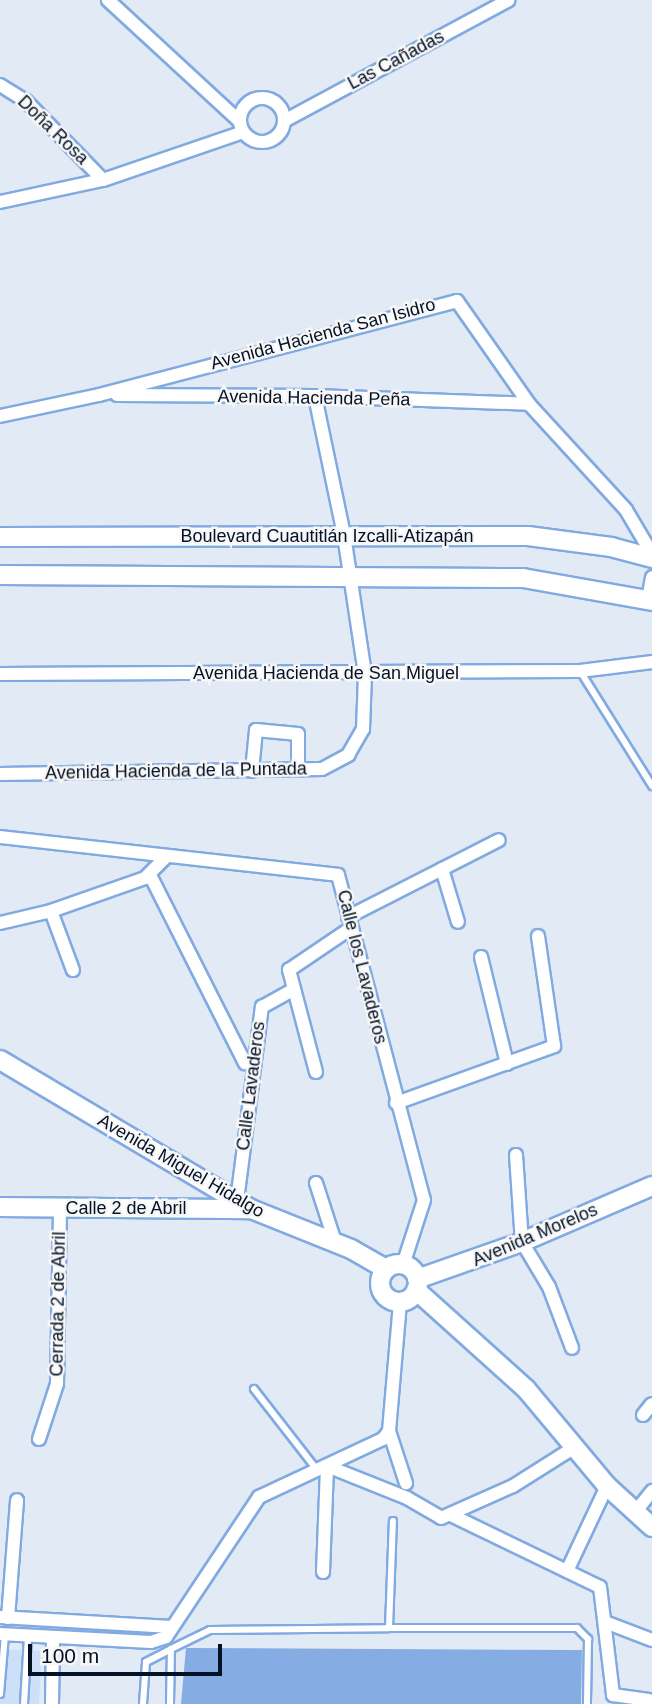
<!DOCTYPE html>
<meta charset="utf-8">
<style>
body{margin:0}
#map{position:relative;width:652px;height:1704px;overflow:hidden;background:#e2eaf6;font-family:Helvetica,sans-serif}
div>[style]{position:absolute}
.built>*{inset:0;background:#cde0f9}
.building>*{inset:0;background:#85ade4}
.roads{filter:drop-shadow(2px 0 #81aae0) drop-shadow(-2px 0 #81aae0) drop-shadow(0 2px #81aae0) drop-shadow(0 -2px #81aae0)}
.lane>*{height:6px;margin:-3px;padding:0 3px;transform-origin:3px;border-radius:3px;background:#fff}
.street>*{height:12px;margin:-6px;padding:0 6px;transform-origin:6px;border-radius:6px;background:#fff}
.street>.ring{margin:-6px;padding:0;box-sizing:content-box;background:none;border:12px solid #fff;border-radius:50%}
.secondary>*{height:18px;margin:-9px;padding:0 9px;transform-origin:9px;border-radius:9px;background:#fff}
.secondary>.ring{margin:-9px;padding:0;box-sizing:content-box;background:none;border:18px solid #fff;border-radius:50%}
span{translate:-50% -50%;white-space:nowrap;text-align:center;line-height:1.15;-webkit-text-stroke:5px #f7f7f7;paint-order:stroke}
.street-label{font-size:18px;color:#041226}
.scale{position:absolute;left:28px;top:1644px;width:194px;height:32px;box-sizing:border-box;border:4px solid #041226;border-top:0;padding-left:9px;font-size:21px;line-height:24px;white-space:nowrap;color:#041226;-webkit-text-stroke:5px #f7f7f7;paint-order:stroke}
</style>
<div id="map">
<div class="built">
<i style="clip-path:polygon(0 1649px,42px 1651px,39px 1704px,0 1704px)"></i>
</div>
<div class="building">
<i style="clip-path:polygon(186px 1648px,582px 1650px,581px 1704px,181px 1704px)"></i>
</div>
<div class="roads">
<div class="lane">
<i style="left:580px;top:671px;width:136px;rotate:57.9deg"></i>
<i style="left:254px;top:1389px;width:103px;rotate:52.1deg"></i>
<i style="left:389px;top:1628px;width:107px;rotate:-87.9deg"></i>
<i style="left:0;top:1694px;width:60px;rotate:-85.2deg"></i>
<i style="left:24px;top:1704px;width:68px;rotate:-86.6deg"></i>
<i style="left:143px;top:1704px;width:42px;rotate:-85.9deg"></i>
<i style="left:146px;top:1662px;width:28px;rotate:-27deg"></i>
<i style="left:170px;top:1704px;width:55px;rotate:-89deg"></i>
<i style="left:171px;top:1649px;width:43px;rotate:-26deg"></i>
<i style="left:210px;top:1630px;width:179px;rotate:-0.6deg"></i>
<i style="left:389px;top:1628px;width:188px"></i>
<i style="left:577px;top:1628px;width:16px;rotate:45deg"></i>
<i style="left:588px;top:1639px;width:65px;rotate:90.9deg"></i>
</div>
<div class="street">
<i style="left:108px;top:0;width:178px;rotate:42.7deg"></i>
<i style="left:0;top:85px;width:31px;rotate:32deg"></i>
<i style="left:26px;top:101px;width:110px;rotate:45.7deg"></i>
<i class="ring" style="left:240px;top:98px;width:32px;height:32px"></i>
<i style="left:284px;top:121px;width:255px;rotate:-28.3deg"></i>
<i style="left:0;top:202px;width:105px;rotate:-12.1deg"></i>
<i style="left:103px;top:180px;width:148px;rotate:-18.9deg"></i>
<i style="left:117px;top:395px;width:198px;rotate:0.3deg"></i>
<i style="left:315px;top:396px;width:214px;rotate:2.1deg"></i>
<i style="left:0;top:416px;width:101px;rotate:-12deg"></i>
<i style="left:99px;top:395px;width:370px;rotate:-14.7deg"></i>
<i style="left:457px;top:301px;width:126px;rotate:55deg"></i>
<i style="left:529px;top:404px;width:144px;rotate:47.5deg"></i>
<i style="left:626px;top:510px;width:51px;rotate:59.4deg"></i>
<i style="left:648px;top:600px;width:23px;rotate:-80deg"></i>
<i style="left:0;top:674px;width:580px;rotate:-0.3deg"></i>
<i style="left:580px;top:671px;width:73px;rotate:-7.1deg"></i>
<i style="left:252px;top:771px;width:41px;rotate:-84.4deg"></i>
<i style="left:256px;top:730px;width:42px;rotate:5.4deg"></i>
<i style="left:298px;top:734px;width:36px;rotate:90deg"></i>
<i style="left:0;top:774px;width:322px;rotate:-0.9deg"></i>
<i style="left:322px;top:769px;width:30px;rotate:-28deg"></i>
<i style="left:348px;top:755px;width:30px;rotate:-60deg"></i>
<i style="left:363px;top:729px;width:55px;rotate:-87.9deg"></i>
<i style="left:365px;top:674px;width:141px;rotate:-98.6deg"></i>
<i style="left:344px;top:535px;width:142px;rotate:-101.8deg"></i>
<i style="left:0;top:837px;width:340px;rotate:6.4deg"></i>
<i style="left:338px;top:875px;width:336px;rotate:75.2deg"></i>
<i style="left:424px;top:1200px;width:68px;rotate:107.9deg"></i>
<i style="left:442px;top:869px;width:55px;rotate:73.2deg"></i>
<i style="left:150px;top:875px;width:211px;rotate:63.2deg"></i>
<i style="left:51px;top:911px;width:63px;rotate:69.6deg"></i>
<i style="left:348px;top:917px;width:169px;rotate:-27deg"></i>
<i style="left:0;top:923px;width:52px;rotate:-13.2deg"></i>
<i style="left:51px;top:911px;width:100px;rotate:-19.3deg"></i>
<i style="left:145px;top:878px;width:31px;rotate:-45deg"></i>
<i style="left:481px;top:957px;width:110px;rotate:76.3deg"></i>
<i style="left:316px;top:1072px;width:106px;rotate:-104.8deg"></i>
<i style="left:289px;top:970px;width:75px;rotate:-34.1deg"></i>
<i style="left:396px;top:1103px;width:168px;rotate:-19.8deg"></i>
<i style="left:554px;top:1046px;width:111px;rotate:-98.3deg"></i>
<i style="left:516px;top:1155px;width:87px;rotate:86.1deg"></i>
<i style="left:522px;top:1242px;width:52px;rotate:59deg"></i>
<i style="left:549px;top:1287px;width:65px;rotate:69.3deg"></i>
<i style="left:316px;top:1183px;width:62px;rotate:72.1deg"></i>
<i style="left:237px;top:1201px;width:196px;rotate:-82.7deg"></i>
<i style="left:262px;top:1007px;width:35px;rotate:-29deg"></i>
<i style="left:643px;top:1415px;width:14px;rotate:-51deg"></i>
<i style="left:389px;top:1431px;width:55px;rotate:71.9deg"></i>
<i style="left:39px;top:1439px;width:58px;rotate:-71.9deg"></i>
<i style="left:57px;top:1384px;width:176px;rotate:-89deg"></i>
<i style="left:636px;top:1511px;width:26px;rotate:-51deg"></i>
<i style="left:451px;top:1515px;width:165px;rotate:25.8deg"></i>
<i style="left:600px;top:1587px;width:109px;rotate:83.1deg"></i>
<i style="left:613px;top:1695px;width:36px;rotate:8deg"></i>
<i style="left:567px;top:1571px;width:94px;rotate:-64.8deg"></i>
<i style="left:323px;top:1572px;width:106px;rotate:-87.8deg"></i>
<i style="left:327px;top:1466px;width:86px;rotate:21.8deg"></i>
<i style="left:407px;top:1498px;width:39px;rotate:30deg"></i>
<i style="left:441px;top:1518px;width:79px;rotate:-24deg"></i>
<i style="left:513px;top:1486px;width:71px;rotate:-32.3deg"></i>
<i style="left:0;top:1617px;width:172px;rotate:3.3deg"></i>
<i style="left:8px;top:1618px;width:118px;rotate:-85.6deg"></i>
<i style="left:605px;top:1622px;width:50px;rotate:21deg"></i>
<i style="left:0;top:1634px;width:151px;rotate:3deg"></i>
<i style="left:151px;top:1642px;width:16px;rotate:-18deg"></i>
<i style="left:166px;top:1637px;width:168px;rotate:-56.4deg"></i>
<i style="left:259px;top:1497px;width:137px;rotate:-25.1deg"></i>
<i style="left:383px;top:1439px;width:10px;rotate:-53deg"></i>
<i style="left:389px;top:1431px;width:129px;rotate:-85.1deg"></i>
<i style="left:52px;top:1704px;width:67px;rotate:-89.1deg"></i>
</div>
<div class="secondary">
<i style="left:0;top:537px;width:528px;rotate:-0.11deg"></i>
<i style="left:528px;top:536px;width:84px;rotate:7.5deg"></i>
<i style="left:611px;top:547px;width:42px;rotate:15deg"></i>
<i style="left:0;top:575px;width:523px;rotate:0.33deg"></i>
<i style="left:523px;top:578px;width:131px;rotate:10.1deg"></i>
<i style="left:0;top:1060px;width:292px;rotate:30.7deg"></i>
<i style="left:251px;top:1209px;width:108px;rotate:21.8deg"></i>
<i style="left:351px;top:1249px;width:40px;rotate:29.7deg"></i>
<i style="left:0;top:1207px;width:248px;rotate:0.5deg"></i>
<i class="ring" style="left:380px;top:1264px;width:20px;height:20px"></i>
<i style="left:417px;top:1279px;width:111px;rotate:-19.4deg"></i>
<i style="left:522px;top:1242px;width:142px;rotate:-23.3deg"></i>
<i style="left:416px;top:1290px;width:148px;rotate:42deg"></i>
<i style="left:526px;top:1389px;width:126px;rotate:50.1deg"></i>
<i style="left:607px;top:1486px;width:61px;rotate:42.3deg"></i>
</div>
</div>
<div class="street-label">
<span style="left:396px;top:60px;rotate:-28deg">Las Cañadas</span>
<span style="left:53px;top:130px;rotate:44deg">Doña Rosa</span>
<span style="left:323px;top:334px;rotate:-15deg">Avenida Hacienda San Isidro</span>
<span style="left:314px;top:398px;rotate:1deg">Avenida Hacienda Peña</span>
<span style="left:327px;top:536px">Boulevard Cuautitlán Izcalli-Atizapán</span>
<span style="left:326px;top:673px">Avenida Hacienda de San Miguel</span>
<span style="left:176px;top:771px;rotate:-1deg">Avenida Hacienda de la Puntada</span>
<span style="left:362px;top:967px;rotate:76deg">Calle los Lavaderos</span>
<span style="left:251px;top:1086px;rotate:-83deg">Calle Lavaderos</span>
<span style="left:181px;top:1166px;rotate:30deg">Avenida Miguel Hidalgo</span>
<span style="left:126px;top:1208px">Calle 2 de Abril</span>
<span style="left:535px;top:1235px;rotate:-23deg">Avenida Morelos</span>
<span style="left:58px;top:1304px;rotate:-89deg">Cerrada 2 de Abril</span>
</div>
<div class="scale">100 m</div>
</div>
